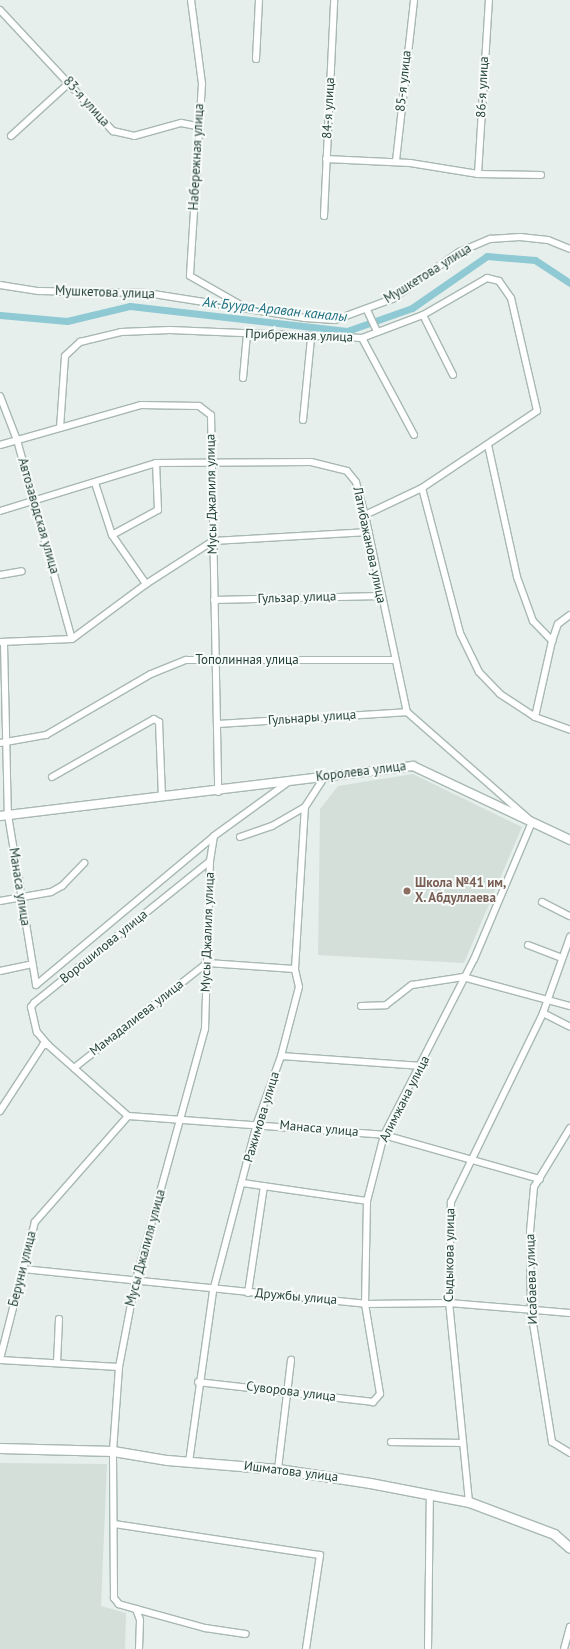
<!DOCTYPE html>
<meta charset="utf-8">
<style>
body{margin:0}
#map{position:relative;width:570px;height:1649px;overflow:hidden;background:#e6efeb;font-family:"PT Sans",sans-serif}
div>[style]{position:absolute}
.built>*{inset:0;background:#d4dfda}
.canal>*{height:7px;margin:-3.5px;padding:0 3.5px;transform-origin:3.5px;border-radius:3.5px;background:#8ec9d4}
.roads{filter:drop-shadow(1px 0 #a8b8b2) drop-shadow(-1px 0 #a8b8b2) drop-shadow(0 1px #a8b8b2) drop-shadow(0 -1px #a8b8b2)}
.minor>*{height:6px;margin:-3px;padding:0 3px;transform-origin:3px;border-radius:3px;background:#fff}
.tertiary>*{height:8px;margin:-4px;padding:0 4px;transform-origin:4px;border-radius:4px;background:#fff}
.secondary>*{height:9px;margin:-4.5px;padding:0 4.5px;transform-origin:4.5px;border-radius:4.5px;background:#fff}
.dots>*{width:11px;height:11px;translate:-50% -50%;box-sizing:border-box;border:2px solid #f7fbf9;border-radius:50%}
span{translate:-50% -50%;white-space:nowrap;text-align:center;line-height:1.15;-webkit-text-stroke:4px #f7fbf9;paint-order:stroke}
.street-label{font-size:13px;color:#24423a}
.education-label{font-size:13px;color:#785e54;font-weight:700}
.left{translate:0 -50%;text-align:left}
.water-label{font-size:14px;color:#1c6f80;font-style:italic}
</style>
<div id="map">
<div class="built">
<i style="clip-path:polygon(413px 774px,522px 827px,464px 963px,318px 955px,320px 809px,338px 786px)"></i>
<i style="clip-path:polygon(0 1463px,107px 1464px,101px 1606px,126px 1613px,125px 1649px,0 1649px)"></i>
</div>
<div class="canal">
<i style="left:0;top:315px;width:67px;rotate:5.1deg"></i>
<i style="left:67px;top:321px;width:65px;rotate:-13.4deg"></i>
<i style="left:130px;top:306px;width:218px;rotate:6.6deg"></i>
<i style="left:347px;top:331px;width:69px;rotate:-19.5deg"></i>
<i style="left:412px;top:308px;width:91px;rotate:-34.7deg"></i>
<i style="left:487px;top:256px;width:48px;rotate:4.8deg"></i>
<i style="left:535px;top:260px;width:42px;rotate:33.3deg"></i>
</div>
<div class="roads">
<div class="minor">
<i style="left:191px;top:0;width:85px;rotate:82.5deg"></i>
<i style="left:202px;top:84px;width:192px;rotate:93.6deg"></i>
<i style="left:190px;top:276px;width:56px;rotate:29.7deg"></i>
<i style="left:0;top:10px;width:166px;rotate:47deg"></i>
<i style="left:113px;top:131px;width:22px;rotate:13deg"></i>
<i style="left:134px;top:136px;width:49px;rotate:-15.5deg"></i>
<i style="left:181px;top:123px;width:16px;rotate:11deg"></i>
<i style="left:256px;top:59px;width:59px;rotate:-87.1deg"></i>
<i style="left:11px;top:136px;width:79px;rotate:-42.4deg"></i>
<i style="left:326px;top:159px;width:84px;rotate:2.7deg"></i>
<i style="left:410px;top:163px;width:69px;rotate:9.2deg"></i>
<i style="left:478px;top:174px;width:63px;rotate:0.9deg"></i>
<i style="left:396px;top:161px;width:162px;rotate:-83.6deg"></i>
<i style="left:478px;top:174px;width:174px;rotate:-86.4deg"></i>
<i style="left:324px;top:216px;width:216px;rotate:-87.3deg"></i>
<i style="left:0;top:285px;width:39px;rotate:9deg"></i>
<i style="left:39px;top:291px;width:108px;rotate:1.1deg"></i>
<i style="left:147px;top:293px;width:160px;rotate:9deg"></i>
<i style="left:305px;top:318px;width:30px;rotate:4deg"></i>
<i style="left:335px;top:320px;width:61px;rotate:-20.2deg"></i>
<i style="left:392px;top:299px;width:82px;rotate:-35deg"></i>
<i style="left:459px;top:252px;width:34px;rotate:-23deg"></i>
<i style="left:490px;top:239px;width:30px;rotate:-4deg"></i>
<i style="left:520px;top:237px;width:28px;rotate:6deg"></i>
<i style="left:548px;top:240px;width:24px;rotate:22deg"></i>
<i style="left:367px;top:310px;width:23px;rotate:65deg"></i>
<i style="left:423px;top:315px;width:67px;rotate:63.4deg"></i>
<i style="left:362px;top:338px;width:110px;rotate:61.8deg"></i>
<i style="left:243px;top:378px;width:44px;rotate:-84.8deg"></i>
<i style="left:0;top:396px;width:47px;rotate:68.9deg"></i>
<i style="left:17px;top:440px;width:206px;rotate:74.6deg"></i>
<i style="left:303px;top:420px;width:82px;rotate:-84.4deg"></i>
<i style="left:60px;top:428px;width:72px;rotate:-86deg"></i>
<i style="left:65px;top:356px;width:21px;rotate:-43deg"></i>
<i style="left:80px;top:342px;width:42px;rotate:-13.7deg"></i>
<i style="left:121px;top:332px;width:49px;rotate:-2.3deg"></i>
<i style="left:170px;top:330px;width:192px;rotate:2.4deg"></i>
<i style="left:362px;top:338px;width:65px;rotate:-20.7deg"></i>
<i style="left:423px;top:315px;width:74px;rotate:-30deg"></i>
<i style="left:487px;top:278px;width:12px;rotate:14deg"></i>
<i style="left:499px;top:281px;width:21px;rotate:55deg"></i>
<i style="left:511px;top:298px;width:116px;rotate:77deg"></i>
<i style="left:537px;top:411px;width:138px;rotate:146.2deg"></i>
<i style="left:422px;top:488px;width:63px;rotate:154.7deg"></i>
<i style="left:0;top:445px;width:147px;rotate:-15.8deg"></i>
<i style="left:141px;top:405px;width:58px;rotate:1deg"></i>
<i style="left:199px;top:406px;width:15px;rotate:37deg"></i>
<i style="left:211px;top:415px;width:377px;rotate:88.9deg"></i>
<i style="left:488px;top:445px;width:135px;rotate:77.6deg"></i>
<i style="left:517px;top:577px;width:47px;rotate:70deg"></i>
<i style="left:533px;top:621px;width:28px;rotate:46deg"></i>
<i style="left:95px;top:483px;width:55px;rotate:71.9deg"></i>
<i style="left:112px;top:535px;width:60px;rotate:55.2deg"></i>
<i style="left:422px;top:488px;width:150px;rotate:75.3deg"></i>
<i style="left:460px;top:633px;width:43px;rotate:64deg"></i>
<i style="left:479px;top:672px;width:30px;rotate:46deg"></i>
<i style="left:500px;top:694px;width:42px;rotate:33.3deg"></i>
<i style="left:535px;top:717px;width:37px;rotate:20deg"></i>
<i style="left:0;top:511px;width:163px;rotate:-17.1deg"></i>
<i style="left:156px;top:463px;width:155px;rotate:-0.4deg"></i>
<i style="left:311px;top:462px;width:37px;rotate:14deg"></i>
<i style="left:347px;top:471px;width:14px;rotate:51deg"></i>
<i style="left:356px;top:482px;width:34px;rotate:75deg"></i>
<i style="left:365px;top:515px;width:201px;rotate:78deg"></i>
<i style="left:407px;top:712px;width:167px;rotate:41.3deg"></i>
<i style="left:532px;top:822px;width:149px;rotate:112.9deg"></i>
<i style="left:474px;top:959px;width:198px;rotate:117.1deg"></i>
<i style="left:384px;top:1135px;width:68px;rotate:104.4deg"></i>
<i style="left:367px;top:1201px;width:103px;rotate:91.1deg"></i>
<i style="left:365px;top:1304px;width:91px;rotate:80.5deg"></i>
<i style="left:380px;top:1394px;width:11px;rotate:131deg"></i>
<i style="left:373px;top:1402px;width:176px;rotate:-173.5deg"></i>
<i style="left:112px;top:535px;width:52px;rotate:-28.5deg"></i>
<i style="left:158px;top:510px;width:47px;rotate:-92.4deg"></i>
<i style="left:0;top:575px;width:22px;rotate:-10deg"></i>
<i style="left:214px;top:600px;width:166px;rotate:-1.4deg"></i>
<i style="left:0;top:642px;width:72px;rotate:-2.4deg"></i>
<i style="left:72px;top:639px;width:92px;rotate:-36.6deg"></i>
<i style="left:146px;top:584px;width:80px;rotate:-32.7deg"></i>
<i style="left:213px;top:541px;width:156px;rotate:-3.3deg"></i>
<i style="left:4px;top:644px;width:171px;rotate:88.7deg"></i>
<i style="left:8px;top:815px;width:172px;rotate:80.6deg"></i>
<i style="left:535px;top:717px;width:78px;rotate:-77.4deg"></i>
<i style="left:552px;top:641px;width:18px;rotate:-71deg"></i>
<i style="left:558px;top:624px;width:15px;rotate:-37deg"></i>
<i style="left:217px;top:724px;width:190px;rotate:-3.6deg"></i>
<i style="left:0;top:743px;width:47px;rotate:-9.9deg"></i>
<i style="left:46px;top:735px;width:121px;rotate:-30.2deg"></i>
<i style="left:151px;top:674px;width:38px;rotate:-22deg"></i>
<i style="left:186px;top:660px;width:208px"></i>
<i style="left:52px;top:777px;width:117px;rotate:-29.6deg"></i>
<i style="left:154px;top:719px;width:6px;rotate:31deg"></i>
<i style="left:159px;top:722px;width:75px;rotate:87.7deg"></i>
<i style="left:240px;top:837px;width:34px;rotate:-19deg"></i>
<i style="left:272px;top:826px;width:38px;rotate:-30deg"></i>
<i style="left:210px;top:861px;width:226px;rotate:141.1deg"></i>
<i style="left:34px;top:1003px;width:5px;rotate:127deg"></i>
<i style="left:31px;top:1007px;width:26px;rotate:77deg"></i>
<i style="left:37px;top:1032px;width:17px;rotate:50deg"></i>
<i style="left:48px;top:1045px;width:107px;rotate:41.6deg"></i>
<i style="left:128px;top:1116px;width:257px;rotate:4.2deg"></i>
<i style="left:384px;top:1135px;width:162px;rotate:15.8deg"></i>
<i style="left:0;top:901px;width:52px;rotate:-10deg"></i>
<i style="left:51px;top:892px;width:13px;rotate:-29deg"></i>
<i style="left:62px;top:886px;width:32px;rotate:-46deg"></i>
<i style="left:542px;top:902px;width:31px;rotate:27deg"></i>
<i style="left:528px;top:945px;width:36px;rotate:21deg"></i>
<i style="left:0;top:971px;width:33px;rotate:-12deg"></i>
<i style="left:36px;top:985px;width:232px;rotate:-39.9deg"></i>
<i style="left:214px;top:836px;width:90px;rotate:-36deg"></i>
<i style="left:361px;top:1006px;width:25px;rotate:-2deg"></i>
<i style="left:386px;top:1005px;width:33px;rotate:-38deg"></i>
<i style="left:412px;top:985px;width:52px;rotate:-8.9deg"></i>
<i style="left:463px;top:977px;width:111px;rotate:15.2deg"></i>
<i style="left:543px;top:1013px;width:30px;rotate:27deg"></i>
<i style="left:281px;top:1056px;width:141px;rotate:4.1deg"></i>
<i style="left:74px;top:1068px;width:169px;rotate:-38.3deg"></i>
<i style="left:207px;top:963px;width:88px;rotate:3.9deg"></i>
<i style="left:0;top:1111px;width:79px;rotate:-56.9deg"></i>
<i style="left:43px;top:1045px;width:5px"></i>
<i style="left:570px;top:1128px;width:69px;rotate:121.4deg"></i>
<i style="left:534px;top:1187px;width:45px;rotate:95.1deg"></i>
<i style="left:530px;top:1232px;width:79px;rotate:89.3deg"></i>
<i style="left:531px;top:1311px;width:133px;rotate:80.9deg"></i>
<i style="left:552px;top:1442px;width:21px;rotate:31deg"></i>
<i style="left:242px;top:1183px;width:126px;rotate:8.2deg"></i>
<i style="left:23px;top:1269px;width:344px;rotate:5.8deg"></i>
<i style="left:365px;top:1304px;width:84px;rotate:-0.7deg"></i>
<i style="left:449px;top:1303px;width:121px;rotate:4.7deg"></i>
<i style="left:248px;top:1293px;width:108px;rotate:-81.5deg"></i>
<i style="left:0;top:1359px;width:141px;rotate:-75.7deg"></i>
<i style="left:35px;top:1222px;width:141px;rotate:-48.7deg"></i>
<i style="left:0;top:1360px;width:119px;rotate:3.4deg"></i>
<i style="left:57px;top:1363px;width:44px;rotate:-87.4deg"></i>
<i style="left:391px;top:1442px;width:71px;rotate:0.8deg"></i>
<i style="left:189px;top:1462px;width:173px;rotate:-82deg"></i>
<i style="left:213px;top:1291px;width:174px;rotate:-75.3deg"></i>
<i style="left:257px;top:1123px;width:71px;rotate:-70.3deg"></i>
<i style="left:281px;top:1056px;width:71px;rotate:-75.4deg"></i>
<i style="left:299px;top:987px;width:18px;rotate:-103deg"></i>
<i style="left:295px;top:969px;width:162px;rotate:-86.5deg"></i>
<i style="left:305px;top:807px;width:37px;rotate:-57deg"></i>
<i style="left:278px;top:1469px;width:110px;rotate:-83.2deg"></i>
<i style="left:469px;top:1502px;width:200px;rotate:-95.7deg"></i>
<i style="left:449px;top:1303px;width:101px;rotate:-88.9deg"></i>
<i style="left:451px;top:1202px;width:210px;rotate:-64deg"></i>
<i style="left:543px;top:1013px;width:81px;rotate:-70.4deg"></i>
<i style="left:114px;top:1524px;width:208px;rotate:8.6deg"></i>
<i style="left:320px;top:1555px;width:95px;rotate:98.5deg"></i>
<i style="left:136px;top:1609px;width:72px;rotate:15.4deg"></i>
<i style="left:205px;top:1628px;width:41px;rotate:8.3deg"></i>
<i style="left:139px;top:1649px;width:29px;rotate:-88deg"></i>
<i style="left:140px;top:1620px;width:12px;rotate:-110deg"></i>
<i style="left:136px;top:1609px;width:18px;rotate:-164deg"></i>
<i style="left:119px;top:1604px;width:8px;rotate:-130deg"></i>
<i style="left:114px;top:1598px;width:147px;rotate:-90.4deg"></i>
<i style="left:113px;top:1451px;width:84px;rotate:-85.9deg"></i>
<i style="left:119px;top:1367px;width:86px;rotate:-79.2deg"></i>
<i style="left:135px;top:1283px;width:263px;rotate:-74.6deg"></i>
<i style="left:205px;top:1029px;width:168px;rotate:-88.3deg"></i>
<i style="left:210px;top:861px;width:25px;rotate:-81deg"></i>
<i style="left:428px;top:1649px;width:154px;rotate:-89.3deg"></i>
<i style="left:564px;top:1649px;width:23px;rotate:-75deg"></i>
</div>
<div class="tertiary">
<i style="left:0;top:816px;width:416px;rotate:-6.9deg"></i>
<i style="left:413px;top:766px;width:174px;rotate:25.2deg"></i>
</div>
<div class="secondary">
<i style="left:0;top:1448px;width:113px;rotate:1.5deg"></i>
<i style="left:113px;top:1451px;width:55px;rotate:9.5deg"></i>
<i style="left:167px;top:1460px;width:111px;rotate:4.6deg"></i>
<i style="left:278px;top:1469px;width:93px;rotate:8.7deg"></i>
<i style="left:370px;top:1483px;width:101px;rotate:10.9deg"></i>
<i style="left:469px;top:1502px;width:91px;rotate:20.6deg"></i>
<i style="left:554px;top:1534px;width:21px;rotate:41deg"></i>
</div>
</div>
<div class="dots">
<i style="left:407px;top:891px;background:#8d6e63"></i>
</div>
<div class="street-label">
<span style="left:404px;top:81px;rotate:-84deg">85-я улица</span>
<span style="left:483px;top:87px;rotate:-87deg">86-я улица</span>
<span style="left:86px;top:102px;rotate:48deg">83-я улица</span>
<span style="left:329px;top:108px;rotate:-87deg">84-я улица</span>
<span style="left:197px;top:157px;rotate:-87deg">Набережная улица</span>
<span style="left:428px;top:274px;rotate:-32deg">Мушкетова улица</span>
<span style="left:105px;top:293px;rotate:2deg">Мушкетова улица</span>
<span style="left:299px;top:336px;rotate:2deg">Прибрежная улица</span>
<span style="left:212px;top:494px;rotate:-91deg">Мусы Джалиля улица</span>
<span style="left:38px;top:516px;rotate:74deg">Автозаводская улица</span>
<span style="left:369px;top:545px;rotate:78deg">Латибажанова улица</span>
<span style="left:297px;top:598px;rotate:-2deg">Гульзар улица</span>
<span style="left:247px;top:660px">Тополинная улица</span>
<span style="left:312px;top:718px;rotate:-4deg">Гульнары улица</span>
<span style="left:361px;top:772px;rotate:-7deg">Королева улица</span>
<span style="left:19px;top:887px;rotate:81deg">Манаса улица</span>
<span style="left:208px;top:932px;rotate:-88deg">Мусы Джалиля улица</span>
<span style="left:104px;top:947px;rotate:-39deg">Ворошилова улица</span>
<span style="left:137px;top:1018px;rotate:-38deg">Мамадалиева улица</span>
<span style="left:405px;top:1099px;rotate:-63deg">Алимжана улица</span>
<span style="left:262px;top:1117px;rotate:-73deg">Ражимова улица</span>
<span style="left:319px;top:1129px;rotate:5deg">Манаса улица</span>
<span style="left:146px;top:1248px;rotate:-75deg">Мусы Джалиля улица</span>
<span style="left:450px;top:1255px;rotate:-89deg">Сыдыкова улица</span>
<span style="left:23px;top:1269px;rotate:-76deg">Беруни улица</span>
<span style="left:532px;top:1279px;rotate:-92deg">Исабаева улица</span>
<span style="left:296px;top:1297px;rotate:5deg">Дружбы улица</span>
<span style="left:291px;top:1392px;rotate:7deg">Суворова улица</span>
<span style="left:291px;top:1472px;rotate:7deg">Ишматова улица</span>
</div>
<div class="education-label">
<span class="left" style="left:415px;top:891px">Школа №41 им,<br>Х. Абдуллаева</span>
</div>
<div class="water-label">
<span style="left:275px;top:309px;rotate:6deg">Ак-Буура-Араван каналы</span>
</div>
</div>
